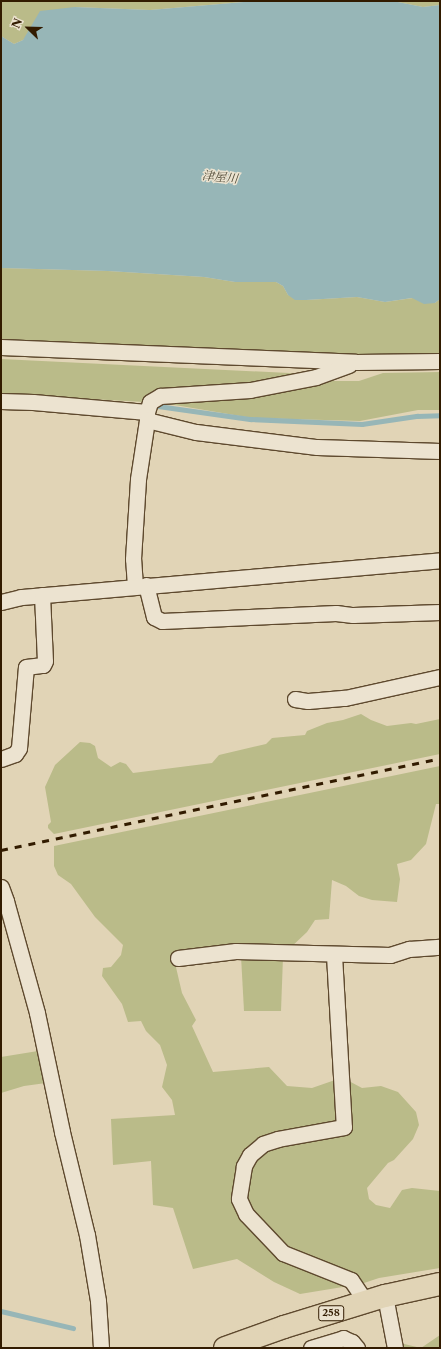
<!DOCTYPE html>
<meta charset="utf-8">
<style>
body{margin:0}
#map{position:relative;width:441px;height:1349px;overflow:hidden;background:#e1d4b6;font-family:"Libre Caslon Text","Noto Serif JP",serif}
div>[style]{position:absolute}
.green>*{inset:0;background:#babb89}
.water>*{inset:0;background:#97b6b7}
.stream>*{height:4.5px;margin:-2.25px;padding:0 2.25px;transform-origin:2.25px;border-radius:2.25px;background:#97b6b7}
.roads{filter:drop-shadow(1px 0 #5e492e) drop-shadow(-1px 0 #5e492e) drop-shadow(0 1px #5e492e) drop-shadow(0 -1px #5e492e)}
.minor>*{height:15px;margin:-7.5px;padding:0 7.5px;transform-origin:7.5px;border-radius:7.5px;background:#ece3d0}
.trunk>*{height:22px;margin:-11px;padding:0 11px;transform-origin:11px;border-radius:11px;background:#e1d4b6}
.rail>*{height:3px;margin-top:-1.5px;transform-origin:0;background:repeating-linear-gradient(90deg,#321b00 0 7px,transparent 0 14px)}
span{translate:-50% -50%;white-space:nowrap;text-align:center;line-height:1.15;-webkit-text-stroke:3px #ece3d0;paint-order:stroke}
.shield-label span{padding:1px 3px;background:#ece3d0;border:1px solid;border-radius:3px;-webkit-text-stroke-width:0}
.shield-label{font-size:10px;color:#321b00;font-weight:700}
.water-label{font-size:12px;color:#504a37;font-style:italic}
.frame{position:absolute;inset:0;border:2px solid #321b00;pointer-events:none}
.north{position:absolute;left:8px;top:8px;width:40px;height:40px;-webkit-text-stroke:3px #ece3d0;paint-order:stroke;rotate:293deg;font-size:11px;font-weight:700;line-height:16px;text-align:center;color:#321b00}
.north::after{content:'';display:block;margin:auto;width:14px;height:18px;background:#321b00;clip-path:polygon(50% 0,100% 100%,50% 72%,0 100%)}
</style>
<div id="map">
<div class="green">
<i style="clip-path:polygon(1px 1px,255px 1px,150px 10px,75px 7px,23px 40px,14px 44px,1px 36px)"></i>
<i style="clip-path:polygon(393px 1px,440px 1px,440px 5px,423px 7px)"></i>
<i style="clip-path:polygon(1px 268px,108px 271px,204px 277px,235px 282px,276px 282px,283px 286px,288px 295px,306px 300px,357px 297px,385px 302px,413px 298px,435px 303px,440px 299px,440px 354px,356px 355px,1px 340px)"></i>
<i style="clip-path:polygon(1px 359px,309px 374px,144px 402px,1px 394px)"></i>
<i style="clip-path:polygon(440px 372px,440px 410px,418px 410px,360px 421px,252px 418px,157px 402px,318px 381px,359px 381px,383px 373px)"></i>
<i style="clip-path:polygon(361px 714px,371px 720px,387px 726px,411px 723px,416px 724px,440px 719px,440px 754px,54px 834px,48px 828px,48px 825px,51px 822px,45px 787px,55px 765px,80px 742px,90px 743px,95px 746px,98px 758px,111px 767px,120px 762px,126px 764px,133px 773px,212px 763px,219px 755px,266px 744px,272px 738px,305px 735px,307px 731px,327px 723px,343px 720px)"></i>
<i style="clip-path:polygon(440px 766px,440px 804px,436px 804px,426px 844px,411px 860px,397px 864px,400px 879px,397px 902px,372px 900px,359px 896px,346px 886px,332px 880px,329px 919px,315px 920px,307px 932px,289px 949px,175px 963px,182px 993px,196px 1020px,192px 1026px,213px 1072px,269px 1067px,287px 1086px,312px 1088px,335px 1080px,347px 1080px,362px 1088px,381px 1086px,398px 1092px,416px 1112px,419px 1125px,413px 1139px,394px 1160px,388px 1163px,367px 1188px,369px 1199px,376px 1205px,390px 1208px,402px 1190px,412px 1188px,440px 1191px,440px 1268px,379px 1278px,361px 1284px,300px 1294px,274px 1282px,237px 1259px,193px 1269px,173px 1208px,153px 1205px,151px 1161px,113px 1165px,111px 1119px,175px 1115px,172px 1100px,162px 1087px,167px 1065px,160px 1045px,146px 1031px,141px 1021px,128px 1022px,122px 1004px,102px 976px,103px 968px,111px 967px,121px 955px,123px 945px,95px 917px,71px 884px,58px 875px,54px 866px,54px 846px)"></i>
<i style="clip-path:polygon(241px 956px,283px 957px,281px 1011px,244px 1011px)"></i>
<i style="clip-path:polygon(38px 1051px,46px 1083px,24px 1086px,1px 1093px,1px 1057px)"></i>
<i style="clip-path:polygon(440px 1335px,440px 1348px,401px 1348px,400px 1343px,421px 1348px)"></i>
</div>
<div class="water">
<i style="clip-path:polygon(255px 1px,393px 1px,423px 7px,440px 5px,440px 299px,435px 303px,424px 304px,412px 298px,385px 302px,357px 297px,306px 300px,295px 300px,288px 295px,283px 286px,276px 282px,235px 282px,204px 277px,108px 271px,1px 268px,1px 36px,14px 44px,23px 40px,40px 11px,75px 7px,150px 10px)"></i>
</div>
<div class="stream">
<i style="left:158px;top:406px;width:94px;rotate:8deg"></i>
<i style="left:251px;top:419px;width:111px;rotate:2.6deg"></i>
<i style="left:362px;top:424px;width:56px;rotate:-8.3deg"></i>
<i style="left:417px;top:416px;width:23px;rotate:-2deg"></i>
<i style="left:1px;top:1311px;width:74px;rotate:13.3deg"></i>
</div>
<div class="roads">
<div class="minor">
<i style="left:1px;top:347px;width:355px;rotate:2.4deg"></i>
<i style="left:356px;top:362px;width:84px;rotate:-0.7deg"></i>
<i style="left:1px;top:401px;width:32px;rotate:2deg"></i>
<i style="left:33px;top:402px;width:114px;rotate:5deg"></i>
<i style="left:147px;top:412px;width:8px;rotate:90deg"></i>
<i style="left:147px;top:420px;width:50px;rotate:13.8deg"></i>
<i style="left:196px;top:432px;width:122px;rotate:7.1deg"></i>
<i style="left:317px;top:447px;width:123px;rotate:1.9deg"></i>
<i style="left:147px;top:412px;width:10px;rotate:-73deg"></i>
<i style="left:150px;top:402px;width:12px;rotate:-31deg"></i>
<i style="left:160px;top:396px;width:90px;rotate:-3.8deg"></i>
<i style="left:250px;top:390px;width:67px;rotate:-11.1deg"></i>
<i style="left:316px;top:377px;width:35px;rotate:-20deg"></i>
<i style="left:146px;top:585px;width:33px;rotate:76deg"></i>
<i style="left:154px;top:617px;width:9px;rotate:27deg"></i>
<i style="left:162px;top:621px;width:174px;rotate:-2.6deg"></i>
<i style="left:336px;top:613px;width:17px;rotate:7deg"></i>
<i style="left:353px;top:615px;width:87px;rotate:-2deg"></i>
<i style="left:135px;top:586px;width:27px;rotate:-94deg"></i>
<i style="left:133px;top:559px;width:80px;rotate:-86.4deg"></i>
<i style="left:138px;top:479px;width:60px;rotate:-81.3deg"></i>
<i style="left:1px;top:602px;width:21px;rotate:-14deg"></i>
<i style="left:21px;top:597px;width:421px;rotate:-5deg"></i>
<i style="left:295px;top:699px;width:13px;rotate:9deg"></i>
<i style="left:308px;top:701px;width:37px;rotate:-5deg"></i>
<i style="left:345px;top:698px;width:97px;rotate:-12.5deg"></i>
<i style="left:1px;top:759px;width:15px;rotate:-20deg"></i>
<i style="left:15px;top:754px;width:7px;rotate:-56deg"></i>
<i style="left:19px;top:748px;width:81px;rotate:-85.1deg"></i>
<i style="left:26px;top:667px;width:17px;rotate:-7deg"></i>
<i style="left:43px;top:665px;width:4px;rotate:-63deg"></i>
<i style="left:45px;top:661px;width:66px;rotate:-92.6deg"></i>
<i style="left:1px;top:887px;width:15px;rotate:70deg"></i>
<i style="left:6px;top:901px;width:116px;rotate:74.5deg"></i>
<i style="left:37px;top:1013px;width:122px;rotate:78.1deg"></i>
<i style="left:62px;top:1132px;width:106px;rotate:76.4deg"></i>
<i style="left:87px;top:1235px;width:67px;rotate:80.5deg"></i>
<i style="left:98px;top:1301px;width:47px;rotate:86.3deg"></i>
<i style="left:334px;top:955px;width:172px;rotate:86.7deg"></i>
<i style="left:344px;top:1127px;width:67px;rotate:169.7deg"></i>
<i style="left:278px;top:1139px;width:16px;rotate:162deg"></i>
<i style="left:263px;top:1144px;width:17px;rotate:140deg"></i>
<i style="left:250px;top:1155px;width:13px;rotate:119deg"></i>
<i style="left:244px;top:1166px;width:33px;rotate:99deg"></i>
<i style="left:239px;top:1199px;width:17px;rotate:65deg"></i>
<i style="left:246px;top:1214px;width:54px;rotate:46.5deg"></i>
<i style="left:283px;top:1253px;width:73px;rotate:21.7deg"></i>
<i style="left:351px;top:1280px;width:27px;rotate:56deg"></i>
<i style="left:178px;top:958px;width:58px;rotate:-6.9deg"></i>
<i style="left:236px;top:951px;width:154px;rotate:1.5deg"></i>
<i style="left:390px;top:955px;width:20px;rotate:-18deg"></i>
<i style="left:409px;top:949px;width:31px;rotate:-4deg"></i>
<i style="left:385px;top:1296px;width:53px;rotate:79.1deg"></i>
<i style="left:311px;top:1348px;width:34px;rotate:-17deg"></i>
<i style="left:343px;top:1338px;width:10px;rotate:24deg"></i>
<i style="left:352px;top:1342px;width:8px;rotate:50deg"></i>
</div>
<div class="trunk">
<i style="left:225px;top:1348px;width:63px;rotate:-19.6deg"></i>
<i style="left:284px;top:1327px;width:106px;rotate:-17.1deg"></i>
<i style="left:385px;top:1296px;width:56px;rotate:-12.3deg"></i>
</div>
</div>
<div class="rail">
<i style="left:1px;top:850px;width:449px;rotate:-11.8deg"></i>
</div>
<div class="shield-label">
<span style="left:331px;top:1313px">258</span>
</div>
<div class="water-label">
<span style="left:220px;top:177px;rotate:6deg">津屋川</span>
</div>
<div class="frame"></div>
<div class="north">N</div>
</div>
